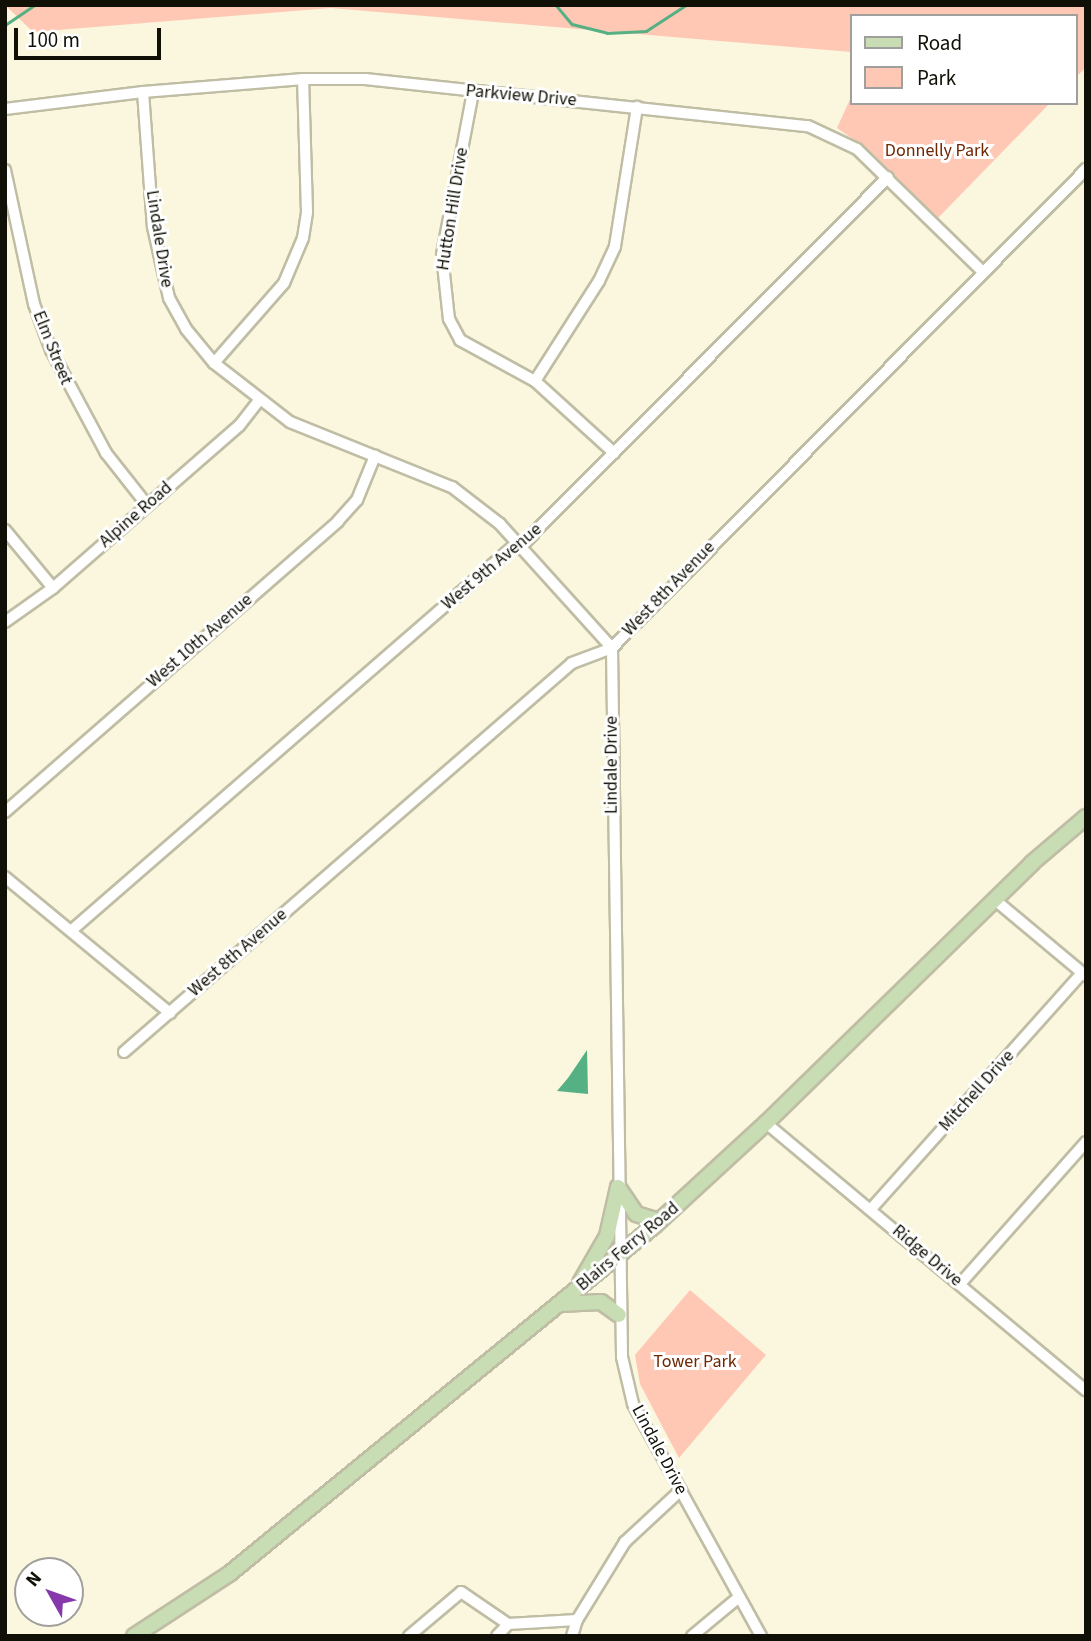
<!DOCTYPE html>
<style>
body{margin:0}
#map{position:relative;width:1091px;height:1641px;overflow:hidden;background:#faf7de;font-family:"Source Sans 3",sans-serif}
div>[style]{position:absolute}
.green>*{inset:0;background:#ffc8b4}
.water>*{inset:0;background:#55b083}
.stream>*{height:2.5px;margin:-1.25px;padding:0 1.25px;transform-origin:1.25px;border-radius:1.25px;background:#55b083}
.roads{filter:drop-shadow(2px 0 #c0bda5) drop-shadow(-2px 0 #c0bda5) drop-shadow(0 2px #c0bda5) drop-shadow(0 -2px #c0bda5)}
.minor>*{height:10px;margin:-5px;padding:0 5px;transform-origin:5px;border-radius:5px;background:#fff}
.major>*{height:14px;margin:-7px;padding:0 7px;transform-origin:7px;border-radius:7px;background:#c8ddb3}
span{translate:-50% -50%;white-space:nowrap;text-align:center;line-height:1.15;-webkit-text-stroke:6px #fff;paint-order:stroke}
.street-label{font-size:18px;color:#111007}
.park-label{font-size:18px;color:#6f2602}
.frame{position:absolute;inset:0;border:7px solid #111007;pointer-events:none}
.legend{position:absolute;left:850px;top:14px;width:228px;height:91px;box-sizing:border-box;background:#fff;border:2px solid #a09f9c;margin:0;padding:9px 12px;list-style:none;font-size:21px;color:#111007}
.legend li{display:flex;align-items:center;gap:14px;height:35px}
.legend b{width:35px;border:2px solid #a09f9c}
.north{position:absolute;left:14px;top:1557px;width:70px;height:70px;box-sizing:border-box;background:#fff;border:2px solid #a09f9c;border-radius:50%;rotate:310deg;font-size:19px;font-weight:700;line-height:28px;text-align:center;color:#111007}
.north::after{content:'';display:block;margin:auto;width:24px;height:32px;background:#8539aa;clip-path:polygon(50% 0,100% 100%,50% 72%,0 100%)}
.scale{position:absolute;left:14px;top:28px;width:147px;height:32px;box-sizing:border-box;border:4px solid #111007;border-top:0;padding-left:9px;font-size:21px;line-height:24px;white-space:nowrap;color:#111007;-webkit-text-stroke:5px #fff;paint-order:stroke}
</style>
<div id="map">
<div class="green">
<i style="clip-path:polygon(5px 5px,1086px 5px,1086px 67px,1075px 78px,1075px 16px,851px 16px,851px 52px,331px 8px,33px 32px)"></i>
<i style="clip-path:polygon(851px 97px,851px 103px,1050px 103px,938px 218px,870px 151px,837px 128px)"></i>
<i style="clip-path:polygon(690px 1290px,766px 1355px,679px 1458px,640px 1384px,635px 1355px)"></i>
</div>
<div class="water">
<i style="clip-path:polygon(587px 1050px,588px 1094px,557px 1091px,568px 1078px)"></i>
</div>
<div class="stream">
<i style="left:556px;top:5px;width:25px;rotate:50deg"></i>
<i style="left:572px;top:24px;width:36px;rotate:14deg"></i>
<i style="left:607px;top:33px;width:39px;rotate:-3deg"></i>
<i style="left:646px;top:31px;width:48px;rotate:-33deg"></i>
<i style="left:5px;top:25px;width:36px;rotate:-34deg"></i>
</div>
<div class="roads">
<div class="minor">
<i style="left:143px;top:92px;width:135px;rotate:85.8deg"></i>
<i style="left:153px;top:227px;width:73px;rotate:77.3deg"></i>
<i style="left:169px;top:298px;width:35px;rotate:61deg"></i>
<i style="left:186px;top:329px;width:44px;rotate:50.5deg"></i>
<i style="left:214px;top:363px;width:96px;rotate:37.8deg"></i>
<i style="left:290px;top:422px;width:175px;rotate:21.9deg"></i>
<i style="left:452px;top:487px;width:61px;rotate:37.6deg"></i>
<i style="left:500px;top:524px;width:167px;rotate:47.9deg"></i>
<i style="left:473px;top:92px;width:166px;rotate:100.8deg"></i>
<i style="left:442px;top:255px;width:64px;rotate:83.8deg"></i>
<i style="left:449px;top:319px;width:24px;rotate:62deg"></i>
<i style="left:460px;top:340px;width:85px;rotate:28.7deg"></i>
<i style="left:535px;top:381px;width:107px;rotate:42.3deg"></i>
<i style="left:5px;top:109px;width:139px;rotate:-7deg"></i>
<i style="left:143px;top:92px;width:161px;rotate:-4.6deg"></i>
<i style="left:303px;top:79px;width:62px"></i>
<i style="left:365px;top:79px;width:445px;rotate:6.1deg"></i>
<i style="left:808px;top:126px;width:54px;rotate:25.1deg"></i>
<i style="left:857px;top:149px;width:175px;rotate:44.3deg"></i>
<i style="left:5px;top:170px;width:137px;rotate:77.8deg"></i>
<i style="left:34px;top:304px;width:49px;rotate:69.7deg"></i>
<i style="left:51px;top:350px;width:117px;rotate:61.9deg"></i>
<i style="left:106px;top:453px;width:66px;rotate:51.7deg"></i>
<i style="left:214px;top:363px;width:106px;rotate:-48.8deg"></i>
<i style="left:284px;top:283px;width:49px;rotate:-67.1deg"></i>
<i style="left:303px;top:238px;width:26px;rotate:-81deg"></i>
<i style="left:307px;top:212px;width:133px;rotate:-91.7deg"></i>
<i style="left:535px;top:381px;width:119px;rotate:-57.4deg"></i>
<i style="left:599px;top:281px;width:38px;rotate:-65deg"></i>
<i style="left:615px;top:246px;width:141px;rotate:-81deg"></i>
<i style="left:5px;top:530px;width:75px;rotate:50.4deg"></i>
<i style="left:5px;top:622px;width:59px;rotate:-35.3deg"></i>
<i style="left:53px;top:588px;width:247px;rotate:-41.1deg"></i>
<i style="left:239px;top:426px;width:33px;rotate:-52deg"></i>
<i style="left:612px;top:648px;width:709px;rotate:89.19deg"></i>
<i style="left:622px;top:1357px;width:48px;rotate:76.8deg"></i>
<i style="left:633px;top:1404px;width:265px;rotate:61.1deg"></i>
<i style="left:5px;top:812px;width:442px;rotate:-41.1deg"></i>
<i style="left:338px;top:521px;width:28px;rotate:-48deg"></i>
<i style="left:357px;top:500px;width:48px;rotate:-67.8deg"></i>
<i style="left:5px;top:877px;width:214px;rotate:39.5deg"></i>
<i style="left:994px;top:899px;width:120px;rotate:39.9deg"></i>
<i style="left:72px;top:930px;width:588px;rotate:-41deg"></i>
<i style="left:516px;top:544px;width:8px;rotate:-7deg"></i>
<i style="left:524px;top:543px;width:516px;rotate:-45.16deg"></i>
<i style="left:124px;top:1052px;width:593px;rotate:-40.97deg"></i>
<i style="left:572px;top:663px;width:43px;rotate:-20.6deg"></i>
<i style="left:612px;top:648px;width:674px;rotate:-45.3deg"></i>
<i style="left:766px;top:1123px;width:417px;rotate:39.9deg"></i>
<i style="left:871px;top:1209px;width:317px;rotate:-48.2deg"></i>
<i style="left:960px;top:1284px;width:190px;rotate:-48.4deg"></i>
<i style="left:409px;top:1636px;width:68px;rotate:-40.2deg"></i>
<i style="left:461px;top:1592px;width:57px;rotate:34.2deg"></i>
<i style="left:508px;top:1624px;width:69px;rotate:-3.3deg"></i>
<i style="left:577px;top:1620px;width:92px;rotate:-58.4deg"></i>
<i style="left:625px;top:1542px;width:76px;rotate:-42.9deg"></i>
<i style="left:497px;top:1636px;width:16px;rotate:-47deg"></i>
<i style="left:572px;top:1636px;width:17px;rotate:-73deg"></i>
<i style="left:692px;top:1636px;width:61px;rotate:-39.7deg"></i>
</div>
<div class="major">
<i style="left:618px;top:1187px;width:32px;rotate:56deg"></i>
<i style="left:636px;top:1214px;width:24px;rotate:17deg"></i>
<i style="left:580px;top:1283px;width:54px;rotate:-60.1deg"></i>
<i style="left:607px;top:1236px;width:50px;rotate:-77.3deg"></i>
<i style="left:561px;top:1304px;width:40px;rotate:-2.9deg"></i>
<i style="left:601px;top:1302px;width:22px;rotate:36deg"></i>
<i style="left:134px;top:1636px;width:113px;rotate:-33.1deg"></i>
<i style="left:229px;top:1574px;width:549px;rotate:-39.31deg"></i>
<i style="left:654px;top:1226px;width:152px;rotate:-42.6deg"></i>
<i style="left:766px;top:1123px;width:372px;rotate:-44.3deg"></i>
<i style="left:1032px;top:863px;width:71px;rotate:-40.4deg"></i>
</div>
</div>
<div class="street-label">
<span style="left:521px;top:96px;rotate:5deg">Parkview Drive</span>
<span style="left:453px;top:209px;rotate:-81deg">Hutton Hill Drive</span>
<span style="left:159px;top:239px;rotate:81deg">Lindale Drive</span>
<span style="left:52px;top:348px;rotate:68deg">Elm Street</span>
<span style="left:136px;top:515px;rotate:-41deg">Alpine Road</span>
<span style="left:492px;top:567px;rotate:-40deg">West 9th Avenue</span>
<span style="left:669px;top:589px;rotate:-46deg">West 8th Avenue</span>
<span style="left:200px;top:641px;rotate:-41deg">West 10th Avenue</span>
<span style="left:612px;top:765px;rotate:-90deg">Lindale Drive</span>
<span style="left:238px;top:953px;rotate:-41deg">West 8th Avenue</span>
<span style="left:977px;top:1091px;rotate:-48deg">Mitchell Drive</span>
<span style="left:628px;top:1247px;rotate:-40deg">Blairs Ferry Road</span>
<span style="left:927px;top:1256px;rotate:40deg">Ridge Drive</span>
<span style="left:659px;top:1450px;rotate:62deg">Lindale Drive</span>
</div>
<div class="park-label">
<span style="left:937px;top:151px">Donnelly Park</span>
<span style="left:695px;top:1362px">Tower Park</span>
</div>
<div class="frame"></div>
<ul class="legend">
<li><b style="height:9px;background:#c8ddb3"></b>Road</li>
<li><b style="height:19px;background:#ffc8b4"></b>Park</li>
</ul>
<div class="north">N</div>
<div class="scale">100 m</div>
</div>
